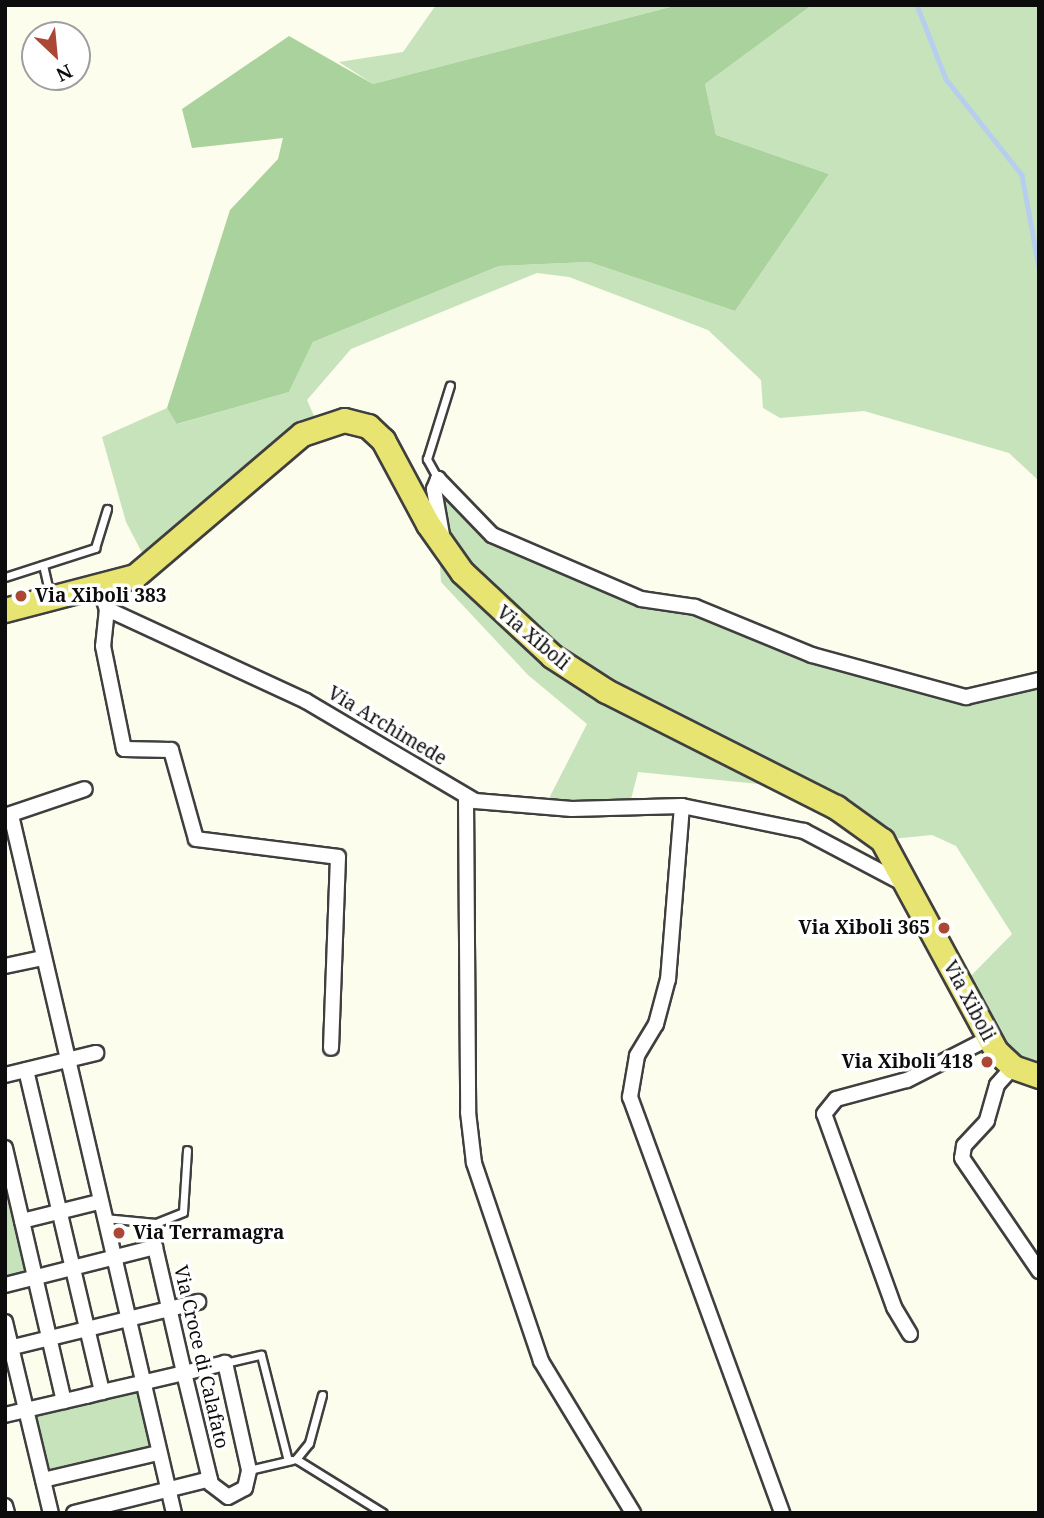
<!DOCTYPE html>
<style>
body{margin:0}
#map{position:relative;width:1044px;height:1518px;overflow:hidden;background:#fdfded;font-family:"Noto Serif",serif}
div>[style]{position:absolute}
.green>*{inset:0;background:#c7e3bb}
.forest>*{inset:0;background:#a9d29c}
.stream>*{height:4.5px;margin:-2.25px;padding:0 2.25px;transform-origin:2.25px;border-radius:2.25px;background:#b7ceee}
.roads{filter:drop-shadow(2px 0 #3f3f3f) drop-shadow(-2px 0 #3f3f3f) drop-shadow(0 2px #3f3f3f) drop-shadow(0 -2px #3f3f3f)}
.lane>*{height:7px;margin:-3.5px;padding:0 3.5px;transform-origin:3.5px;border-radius:3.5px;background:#fff}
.street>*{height:14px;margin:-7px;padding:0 7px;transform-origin:7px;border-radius:7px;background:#fff}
.primary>*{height:23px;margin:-11.5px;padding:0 11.5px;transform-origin:11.5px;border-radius:11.5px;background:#e8e471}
.dots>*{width:19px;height:19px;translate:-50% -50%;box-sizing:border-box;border:4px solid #fff;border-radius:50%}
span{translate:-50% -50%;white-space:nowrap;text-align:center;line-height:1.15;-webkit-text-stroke:7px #fff;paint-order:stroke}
.poi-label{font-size:19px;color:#0c0c0c;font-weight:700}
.left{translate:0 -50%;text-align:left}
.right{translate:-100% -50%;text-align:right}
.street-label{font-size:19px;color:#0c0c0c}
.frame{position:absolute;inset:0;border:7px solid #0c0c0c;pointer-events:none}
.north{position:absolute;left:21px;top:21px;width:70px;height:70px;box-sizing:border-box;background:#fff;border:2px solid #9e9e9e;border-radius:50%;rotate:154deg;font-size:19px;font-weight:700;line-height:28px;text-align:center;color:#0c0c0c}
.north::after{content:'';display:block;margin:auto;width:24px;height:32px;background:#ab4835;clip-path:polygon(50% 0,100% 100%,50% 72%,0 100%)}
</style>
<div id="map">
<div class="green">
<i style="clip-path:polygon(436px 5px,678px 5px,373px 84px,339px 62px,403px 52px)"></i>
<i style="clip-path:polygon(812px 5px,1039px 5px,1039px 481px,1009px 453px,864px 411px,780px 418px,763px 408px,761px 380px,708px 330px,569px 277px,537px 273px,351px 349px,307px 400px,318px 425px,149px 566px,126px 522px,102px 437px,167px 408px,178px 424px,289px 392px,313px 342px,499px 266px,589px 262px,735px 311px,829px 174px,716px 135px,705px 84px)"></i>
<i style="clip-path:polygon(435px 482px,478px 523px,658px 601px,812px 655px,958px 695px,1039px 680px,1039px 1076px,1013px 1067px,961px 986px,1012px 934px,956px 846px,932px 835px,882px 840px,798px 788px,638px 772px,629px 807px,544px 808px,587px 724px,528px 675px,441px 582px)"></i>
<i style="clip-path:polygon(5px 1180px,27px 1272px,5px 1277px)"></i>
<i style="clip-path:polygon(139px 1389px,153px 1450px,47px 1475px,32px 1414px)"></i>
</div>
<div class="forest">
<i style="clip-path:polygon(678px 5px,812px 5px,705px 84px,716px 135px,829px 174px,735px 311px,589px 262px,499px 266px,313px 342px,289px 392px,177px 424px,167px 408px,230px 210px,278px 159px,283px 138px,192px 148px,182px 109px,289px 36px,373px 84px)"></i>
</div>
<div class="stream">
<i style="left:917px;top:5px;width:79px;rotate:68.6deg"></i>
<i style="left:946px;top:79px;width:122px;rotate:51.6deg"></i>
<i style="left:1022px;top:175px;width:95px;rotate:79.6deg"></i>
</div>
<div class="roads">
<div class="lane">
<i style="left:438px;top:479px;width:23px;rotate:-119deg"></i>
<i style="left:427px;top:459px;width:77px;rotate:-72.7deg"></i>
<i style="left:43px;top:565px;width:31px;rotate:77deg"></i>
<i style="left:5px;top:577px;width:95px;rotate:-17.9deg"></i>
<i style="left:95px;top:548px;width:41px;rotate:-72.9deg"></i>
<i style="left:104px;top:1218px;width:52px;rotate:5.5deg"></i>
<i style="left:156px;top:1223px;width:29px;rotate:-22deg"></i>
<i style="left:183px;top:1212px;width:62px;rotate:-86.3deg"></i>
<i style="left:225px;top:1363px;width:37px;rotate:-13deg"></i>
<i style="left:261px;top:1355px;width:109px;rotate:75.7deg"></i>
<i style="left:322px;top:1395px;width:50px;rotate:105.2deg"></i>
<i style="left:309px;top:1443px;width:21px;rotate:129deg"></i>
<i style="left:296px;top:1459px;width:102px;rotate:31.8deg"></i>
<i style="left:249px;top:1470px;width:44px;rotate:-13.1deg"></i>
</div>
<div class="street">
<i style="left:444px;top:546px;width:58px;rotate:-100deg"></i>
<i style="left:434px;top:489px;width:11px;rotate:-68deg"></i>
<i style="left:438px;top:479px;width:78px;rotate:46deg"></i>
<i style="left:492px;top:535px;width:162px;rotate:23.2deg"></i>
<i style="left:641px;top:599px;width:55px;rotate:8.4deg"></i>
<i style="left:695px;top:607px;width:126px;rotate:22.3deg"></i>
<i style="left:812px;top:655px;width:160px;rotate:15.3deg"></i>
<i style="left:966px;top:697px;width:75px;rotate:-13.1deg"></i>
<i style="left:100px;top:589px;width:21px;rotate:71deg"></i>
<i style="left:107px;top:609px;width:219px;rotate:24.8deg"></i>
<i style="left:306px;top:701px;width:196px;rotate:30.6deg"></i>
<i style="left:475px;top:801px;width:97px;rotate:4.7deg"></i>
<i style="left:572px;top:809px;width:110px;rotate:-1.6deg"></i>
<i style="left:682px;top:806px;width:125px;rotate:11.6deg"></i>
<i style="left:804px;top:831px;width:113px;rotate:27.9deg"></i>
<i style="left:107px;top:609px;width:37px;rotate:96deg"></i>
<i style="left:103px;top:646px;width:105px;rotate:78.5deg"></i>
<i style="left:124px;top:749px;width:47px;rotate:1.2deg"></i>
<i style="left:171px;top:750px;width:92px;rotate:74.3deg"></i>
<i style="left:196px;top:839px;width:143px;rotate:7.2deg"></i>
<i style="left:338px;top:857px;width:191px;rotate:92.1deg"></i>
<i style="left:466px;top:797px;width:315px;rotate:89.6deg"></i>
<i style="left:468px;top:1112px;width:51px;rotate:83.3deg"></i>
<i style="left:474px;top:1163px;width:209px;rotate:71.3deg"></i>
<i style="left:541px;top:1361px;width:178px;rotate:58.8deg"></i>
<i style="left:682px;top:806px;width:174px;rotate:94.6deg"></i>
<i style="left:668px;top:979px;width:47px;rotate:104.9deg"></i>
<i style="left:656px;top:1024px;width:37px;rotate:121deg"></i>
<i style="left:637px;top:1056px;width:42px;rotate:99.7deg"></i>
<i style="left:630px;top:1097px;width:443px;rotate:69.9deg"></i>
<i style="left:11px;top:815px;width:717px;rotate:76.86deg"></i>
<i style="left:5px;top:816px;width:84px;rotate:-18.6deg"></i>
<i style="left:5px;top:966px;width:39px;rotate:-12deg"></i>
<i style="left:1013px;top:1067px;width:24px;rotate:132deg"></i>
<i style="left:997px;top:1085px;width:37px;rotate:106deg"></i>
<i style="left:987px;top:1121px;width:34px;rotate:133deg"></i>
<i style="left:964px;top:1146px;width:12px;rotate:99deg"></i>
<i style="left:962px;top:1158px;width:137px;rotate:55.7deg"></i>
<i style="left:26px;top:1070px;width:331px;rotate:76.7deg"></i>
<i style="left:5px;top:1075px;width:94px;rotate:-13.6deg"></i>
<i style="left:5px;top:1148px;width:260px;rotate:76.9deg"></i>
<i style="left:22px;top:1221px;width:79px;rotate:-13.9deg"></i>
<i style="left:5px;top:1285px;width:155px;rotate:-14.2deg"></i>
<i style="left:155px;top:1247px;width:129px;rotate:77deg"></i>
<i style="left:184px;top:1373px;width:114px;rotate:76.3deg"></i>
<i style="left:211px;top:1484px;width:21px;rotate:37deg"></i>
<i style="left:228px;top:1497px;width:19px;rotate:-28deg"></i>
<i style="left:245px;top:1488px;width:18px;rotate:-77deg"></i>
<i style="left:249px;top:1470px;width:110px;rotate:-102.6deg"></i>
<i style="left:225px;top:1363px;width:42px;rotate:166.3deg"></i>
<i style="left:184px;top:1373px;width:44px;rotate:166.9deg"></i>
<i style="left:141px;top:1383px;width:40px;rotate:167deg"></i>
<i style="left:102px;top:1392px;width:16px;rotate:166deg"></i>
<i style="left:86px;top:1396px;width:62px;rotate:166.9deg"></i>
<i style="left:26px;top:1410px;width:22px;rotate:167deg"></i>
<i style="left:5px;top:1322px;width:196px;rotate:76.5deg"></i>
<i style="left:910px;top:1334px;width:31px;rotate:-121deg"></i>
<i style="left:894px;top:1307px;width:205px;rotate:-109.9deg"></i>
<i style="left:824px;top:1114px;width:19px;rotate:-51deg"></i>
<i style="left:836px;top:1099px;width:73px;rotate:-15deg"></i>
<i style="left:907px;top:1080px;width:92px;rotate:-27.1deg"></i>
<i style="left:5px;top:1349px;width:199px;rotate:-13.7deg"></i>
<i style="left:43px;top:1480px;width:118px;rotate:-13.2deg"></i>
<i style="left:5px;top:1506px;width:7px;rotate:74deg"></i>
<i style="left:74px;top:1513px;width:140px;rotate:-14deg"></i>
</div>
<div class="primary">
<i style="left:5px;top:610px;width:134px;rotate:-14.7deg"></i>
<i style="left:135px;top:576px;width:219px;rotate:-40.4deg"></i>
<i style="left:302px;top:434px;width:44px;rotate:-18.4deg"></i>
<i style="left:344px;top:420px;width:25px;rotate:14deg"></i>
<i style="left:368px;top:426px;width:21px;rotate:43deg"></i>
<i style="left:383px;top:440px;width:95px;rotate:61.8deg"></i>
<i style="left:428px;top:524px;width:59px;rotate:54.7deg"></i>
<i style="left:462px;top:572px;width:123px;rotate:43deg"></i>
<i style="left:552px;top:656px;width:64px;rotate:32.9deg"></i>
<i style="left:606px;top:691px;width:258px;rotate:26.8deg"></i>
<i style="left:836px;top:807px;width:57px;rotate:35.7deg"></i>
<i style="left:882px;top:840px;width:240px;rotate:61.6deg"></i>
<i style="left:996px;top:1051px;width:23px;rotate:43deg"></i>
<i style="left:1013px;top:1067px;width:28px;rotate:19deg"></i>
</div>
</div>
<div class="dots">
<i style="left:21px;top:596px;background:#ab4835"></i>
<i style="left:944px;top:928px;background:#ab4835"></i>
<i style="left:987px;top:1062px;background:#ab4835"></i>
<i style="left:119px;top:1233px;background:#ab4835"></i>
</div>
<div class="poi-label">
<span class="left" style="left:35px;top:596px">Via Xiboli 383</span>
<span class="right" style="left:930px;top:928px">Via Xiboli 365</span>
<span class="right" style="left:973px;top:1062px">Via Xiboli 418</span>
<span class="left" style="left:133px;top:1233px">Via Terramagra</span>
</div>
<div class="street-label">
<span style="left:533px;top:638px;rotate:40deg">Via Xiboli</span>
<span style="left:387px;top:726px;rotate:31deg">Via Archimede</span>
<span style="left:969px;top:1001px;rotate:62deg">Via Xiboli</span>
<span style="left:201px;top:1357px;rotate:77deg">Via Croce di Calafato</span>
</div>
<div class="frame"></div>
<div class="north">N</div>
</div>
